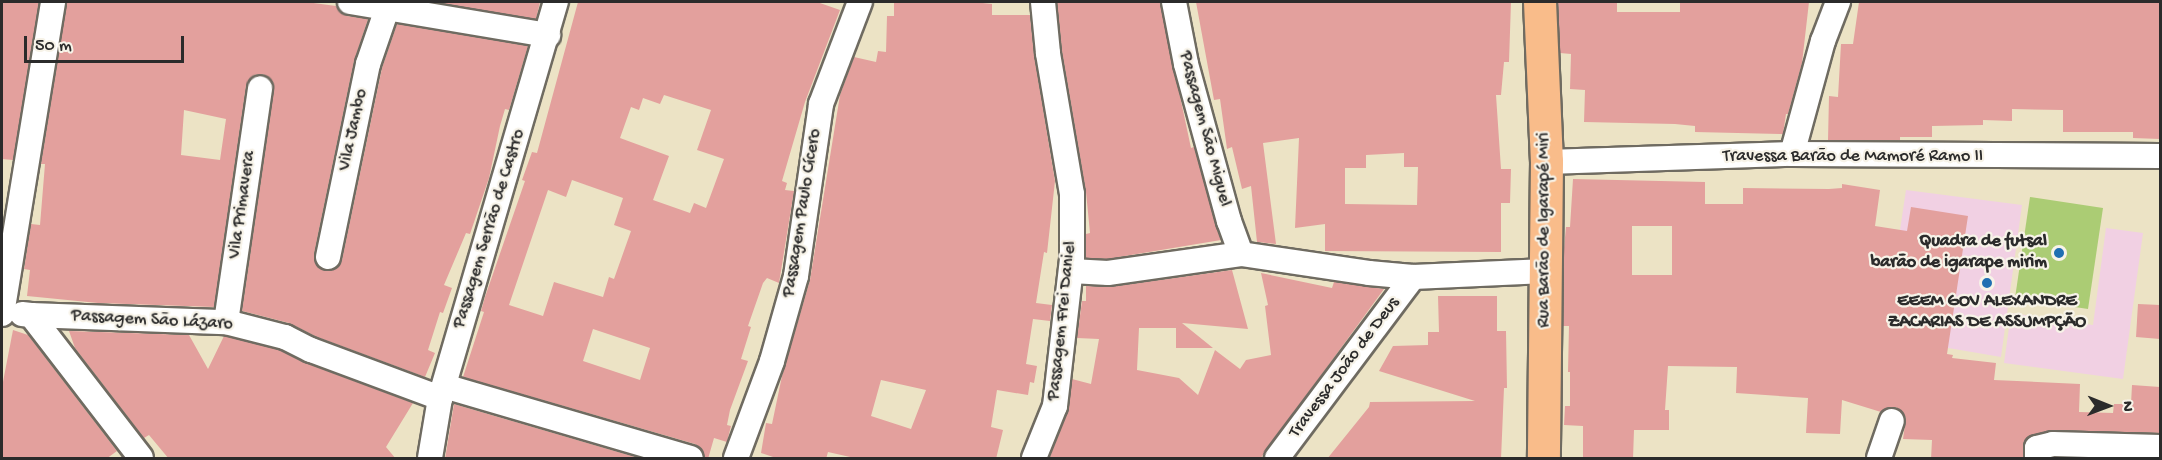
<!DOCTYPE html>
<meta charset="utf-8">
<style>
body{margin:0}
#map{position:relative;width:2162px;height:460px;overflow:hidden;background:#ece3c5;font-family:"Gochi Hand",sans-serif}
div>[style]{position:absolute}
.built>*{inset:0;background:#f1d0e3}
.green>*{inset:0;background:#abcc74}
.building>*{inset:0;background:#e3a09d}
.roads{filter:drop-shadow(2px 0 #6f6b61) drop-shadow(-2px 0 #6f6b61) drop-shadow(0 2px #6f6b61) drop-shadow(0 -2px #6f6b61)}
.minor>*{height:24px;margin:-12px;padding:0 12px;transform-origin:12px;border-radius:12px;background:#fff}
.major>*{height:32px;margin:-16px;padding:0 16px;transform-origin:16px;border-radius:16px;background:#f9bc8a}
.dots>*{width:16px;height:16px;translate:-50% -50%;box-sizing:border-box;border:3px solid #f7f3e8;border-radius:50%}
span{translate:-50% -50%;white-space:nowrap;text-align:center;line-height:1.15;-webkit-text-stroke:4.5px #f7f3e8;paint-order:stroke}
.street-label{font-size:18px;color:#2b2b2b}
.poi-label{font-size:18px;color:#2b2b2b;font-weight:700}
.right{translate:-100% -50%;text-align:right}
.frame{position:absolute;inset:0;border:3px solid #2b2b2b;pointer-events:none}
.north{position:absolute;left:2078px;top:376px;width:60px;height:60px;-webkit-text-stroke:4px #f7f3e8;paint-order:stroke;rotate:91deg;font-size:16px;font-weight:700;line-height:24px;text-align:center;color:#2b2b2b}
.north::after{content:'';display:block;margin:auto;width:21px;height:27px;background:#2b2b2b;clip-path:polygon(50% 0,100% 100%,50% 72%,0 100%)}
.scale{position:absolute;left:24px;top:36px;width:160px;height:27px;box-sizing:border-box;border:3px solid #2b2b2b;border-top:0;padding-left:8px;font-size:18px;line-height:21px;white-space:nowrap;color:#2b2b2b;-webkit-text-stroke:4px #f7f3e8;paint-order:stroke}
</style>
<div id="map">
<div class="built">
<i style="clip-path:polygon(1906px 190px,2022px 205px,2001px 357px,1884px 337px)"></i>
<i style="clip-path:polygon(2106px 228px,2143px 233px,2123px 379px,2004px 363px,2011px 313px,2093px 325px)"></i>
</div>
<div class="green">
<i style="clip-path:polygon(2030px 197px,2103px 208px,2088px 309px,2015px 298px)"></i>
</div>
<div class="building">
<i style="clip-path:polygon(2px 2px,39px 2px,13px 160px,2px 159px)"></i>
<i style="clip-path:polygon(evenodd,67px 2px,306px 2px,336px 6px,341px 13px,347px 16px,368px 19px,354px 61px,314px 254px,318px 267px,326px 271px,338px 267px,342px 260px,382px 68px,397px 24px,528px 46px,509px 110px,505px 109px,500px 126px,489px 178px,470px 234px,466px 233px,444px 285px,452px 288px,443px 313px,440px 312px,428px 350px,435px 353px,425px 377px,317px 337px,289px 323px,242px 311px,274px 90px,273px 82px,263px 74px,254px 75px,246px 86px,214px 307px,98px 303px,27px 296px,30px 270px,24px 269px,31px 224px,40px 225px,45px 164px,41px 164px,67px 2px,184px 110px,226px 119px,220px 160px,181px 155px,184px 110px)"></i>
<i style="clip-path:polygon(434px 2px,540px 2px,536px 19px)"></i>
<i style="clip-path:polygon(evenodd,578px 2px,817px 2px,840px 10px,805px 102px,782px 181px,787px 183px,785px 190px,794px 191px,779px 283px,767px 278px,763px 283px,748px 326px,751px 327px,741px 359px,748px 361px,730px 410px,727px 425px,731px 426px,727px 442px,714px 438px,708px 459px,705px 459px,702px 449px,695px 444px,463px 377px,484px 312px,481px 311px,485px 297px,525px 181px,522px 180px,532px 152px,537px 153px,578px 2px,664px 95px,711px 110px,697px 150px,724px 159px,706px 208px,694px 203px,690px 213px,653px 200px,669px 156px,620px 138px,631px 107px,639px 110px,643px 98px,660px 104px,664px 95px,578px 2px,572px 180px,623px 198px,614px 225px,631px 231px,614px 279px,609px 277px,603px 297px,554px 282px,543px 316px,509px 305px,548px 190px,566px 197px,572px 180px,578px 2px,593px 329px,650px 348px,640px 380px,583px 361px,593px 329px)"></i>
<i style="clip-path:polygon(evenodd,894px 2px,973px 2px,992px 4px,992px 15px,1030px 15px,1034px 55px,1055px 181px,1047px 253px,1044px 252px,1036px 303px,1052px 305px,1050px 321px,1033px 319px,1026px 364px,1037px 366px,1034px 383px,1030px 382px,1028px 395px,997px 390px,991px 427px,1003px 430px,996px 459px,859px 459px,828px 452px,826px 459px,779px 459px,761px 453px,766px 423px,772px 424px,782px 376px,810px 280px,840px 95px,854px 57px,876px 62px,878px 51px,886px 52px,887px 16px,894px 16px,894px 2px,881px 380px,926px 390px,911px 429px,871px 416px,881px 380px)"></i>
<i style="clip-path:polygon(1057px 2px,1160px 2px,1191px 148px,1194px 147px,1221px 240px,1107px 259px,1086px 258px,1086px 234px,1090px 233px,1086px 192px,1062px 51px)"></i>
<i style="clip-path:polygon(evenodd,1196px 2px,1511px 2px,1509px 62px,1504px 62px,1501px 95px,1496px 95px,1501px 169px,1511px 169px,1510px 203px,1501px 203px,1501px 252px,1325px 251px,1325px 224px,1295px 228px,1299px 138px,1263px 143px,1276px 244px,1257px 242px,1251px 186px,1242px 189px,1232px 147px,1227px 149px,1220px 99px,1214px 100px,1196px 2px,1404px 153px,1404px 167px,1418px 167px,1417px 205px,1345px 204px,1345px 168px,1366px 168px,1366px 155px,1404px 153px)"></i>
<i style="clip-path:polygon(1558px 2px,1617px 2px,1617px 12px,1680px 12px,1680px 2px,1809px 2px,1802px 63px,1788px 114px,1786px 114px,1783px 134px,1695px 132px,1695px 126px,1675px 124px,1584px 122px,1585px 90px,1570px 89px,1571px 54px,1560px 53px)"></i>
<i style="clip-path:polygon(1859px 2px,2160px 2px,2160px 139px,2133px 138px,2133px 132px,2063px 132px,2063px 110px,2012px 109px,2012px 121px,1983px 120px,1983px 125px,1932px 126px,1932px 137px,1900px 137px,1900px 140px,1828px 140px,1829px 96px,1838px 97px,1841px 44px,1853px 44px)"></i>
<i style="clip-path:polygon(evenodd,1573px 179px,1705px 182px,1705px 204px,1743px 204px,1743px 188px,1829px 189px,1842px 188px,1842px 184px,1880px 190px,1875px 226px,1907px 231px,1911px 207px,1968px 216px,1947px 354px,1953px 355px,1952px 358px,1996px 363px,1994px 380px,2080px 384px,2079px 412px,2113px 413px,2114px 404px,2131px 404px,2132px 385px,2160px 387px,2160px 433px,2050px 430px,2028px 437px,2024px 442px,2023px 459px,1931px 459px,1932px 440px,1903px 439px,1906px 418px,1896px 407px,1889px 407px,1881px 412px,1842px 400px,1840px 434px,1806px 433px,1808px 398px,1736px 393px,1737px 367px,1668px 366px,1665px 410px,1669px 410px,1669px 430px,1634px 430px,1633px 459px,1583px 459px,1583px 426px,1564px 425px,1565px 406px,1570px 406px,1570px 372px,1568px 372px,1569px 326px,1563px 326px,1564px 248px,1566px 227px,1570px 227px,1573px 179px,1632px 226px,1672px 226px,1672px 275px,1632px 275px,1632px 226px)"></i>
<i style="clip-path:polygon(1232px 270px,1248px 329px,1182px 323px,1213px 348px,1176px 348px,1176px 328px,1139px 328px,1137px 370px,1179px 378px,1198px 395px,1215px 350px,1240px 369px,1246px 360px,1271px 355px,1265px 306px,1268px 305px,1261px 273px,1332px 288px,1334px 282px,1384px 289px,1260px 459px,1049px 459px,1068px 411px,1072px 379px,1091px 384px,1099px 339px,1077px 338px,1082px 301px,1086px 301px,1086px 286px,1110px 287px)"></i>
<i style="clip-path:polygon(1438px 296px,1497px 296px,1497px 331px,1506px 331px,1507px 388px,1504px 388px,1501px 459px,1327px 459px,1369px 407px,1370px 402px,1475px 401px,1379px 371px,1393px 346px,1428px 345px,1428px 332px,1439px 332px)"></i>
<i style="clip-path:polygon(2138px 304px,2160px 305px,2160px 339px,2136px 337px)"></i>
<i style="clip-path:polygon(13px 330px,28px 335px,117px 451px,106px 459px,2px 459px,2px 387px)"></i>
<i style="clip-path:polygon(69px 331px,189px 335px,208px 369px,224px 336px,280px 350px,306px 363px,413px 403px,386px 447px,396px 459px,169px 459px,149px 435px,144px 438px,75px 348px)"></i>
<i style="clip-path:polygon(454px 404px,642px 459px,445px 459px)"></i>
</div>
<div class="roads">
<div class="minor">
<i style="left:350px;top:2px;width:201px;rotate:9.5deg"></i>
<i style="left:1174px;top:2px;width:63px;rotate:79deg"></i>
<i style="left:1186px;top:64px;width:163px;rotate:74.7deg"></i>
<i style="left:1229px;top:221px;width:35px;rotate:70deg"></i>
<i style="left:1792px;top:154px;width:117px;rotate:-74.7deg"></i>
<i style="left:1823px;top:41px;width:42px;rotate:-69deg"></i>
<i style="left:1547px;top:162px;width:245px;rotate:-1.9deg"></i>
<i style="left:1792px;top:154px;width:368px;rotate:0.3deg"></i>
<i style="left:328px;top:257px;width:197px;rotate:-78.3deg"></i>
<i style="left:368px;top:64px;width:61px;rotate:-71deg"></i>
<i style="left:1071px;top:271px;width:37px;rotate:3deg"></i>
<i style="left:1108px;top:273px;width:134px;rotate:-8.1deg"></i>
<i style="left:1241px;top:254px;width:129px;rotate:8.4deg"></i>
<i style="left:1369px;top:273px;width:44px;rotate:5.2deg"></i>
<i style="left:1413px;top:277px;width:133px;rotate:-2.6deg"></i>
<i style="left:2px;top:314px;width:316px;rotate:-80.7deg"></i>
<i style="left:22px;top:314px;width:9px;rotate:6deg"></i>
<i style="left:31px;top:315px;width:180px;rotate:52.4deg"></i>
<i style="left:31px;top:315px;width:195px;rotate:2.1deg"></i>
<i style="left:226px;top:322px;width:61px;rotate:14.3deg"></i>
<i style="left:285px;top:337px;width:29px;rotate:27deg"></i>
<i style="left:311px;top:350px;width:138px;rotate:20.4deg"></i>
<i style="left:226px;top:322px;width:236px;rotate:-81.7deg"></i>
<i style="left:444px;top:386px;width:257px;rotate:16.3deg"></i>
<i style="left:430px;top:458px;width:61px;rotate:-80.5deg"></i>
<i style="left:440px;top:398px;width:413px;rotate:-73.7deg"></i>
<i style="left:736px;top:458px;width:103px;rotate:-69.6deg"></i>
<i style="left:772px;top:361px;width:88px;rotate:-74.2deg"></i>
<i style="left:796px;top:276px;width:174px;rotate:-81.7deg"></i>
<i style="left:821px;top:104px;width:109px;rotate:-69.1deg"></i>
<i style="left:1034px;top:458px;width:56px;rotate:-68deg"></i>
<i style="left:1055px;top:406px;width:148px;rotate:-83.4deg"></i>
<i style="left:1072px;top:259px;width:65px;rotate:-90deg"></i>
<i style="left:1072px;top:194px;width:143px;rotate:-99.7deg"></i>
<i style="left:1048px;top:53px;width:51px;rotate:-95.6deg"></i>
<i style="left:1277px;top:458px;width:226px;rotate:-53.1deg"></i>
<i style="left:1879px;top:458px;width:39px;rotate:-71deg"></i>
<i style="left:2037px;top:458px;width:10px;rotate:-90deg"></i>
<i style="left:2037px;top:448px;width:16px;rotate:-14deg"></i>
<i style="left:2053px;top:444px;width:107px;rotate:1.6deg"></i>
</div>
<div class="major">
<i style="left:1540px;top:2px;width:160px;rotate:87.5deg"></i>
<i style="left:1547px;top:162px;width:296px;rotate:90.6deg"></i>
</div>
</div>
<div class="dots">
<i style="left:2059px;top:253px;background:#1f6fb2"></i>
<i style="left:1987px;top:283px;background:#1f6fb2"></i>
</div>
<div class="street-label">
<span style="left:1204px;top:129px;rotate:75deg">Passagem São Miguel</span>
<span style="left:354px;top:130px;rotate:-78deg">Vila Jambo</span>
<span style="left:1853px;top:157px">Travessa Barão de Mamoré Ramo II</span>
<span style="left:243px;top:205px;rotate:-82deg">Vila Primavera</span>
<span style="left:803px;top:213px;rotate:-81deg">Passagem Paulo Cícero</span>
<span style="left:490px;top:229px;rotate:-73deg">Passagem Serrão de Castro</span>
<span style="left:1545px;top:230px;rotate:-90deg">Rua Barão de Igarapé Miri</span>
<span style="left:152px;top:321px;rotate:3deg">Passagem São Lázaro</span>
<span style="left:1063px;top:321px;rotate:-84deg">Passagem Frei Daniel</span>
<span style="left:1345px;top:368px;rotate:-53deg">Travessa João de Deus</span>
</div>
<div class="poi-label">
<span class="right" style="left:2047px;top:253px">Quadra de futsal<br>barão de igarape mirim</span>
<span style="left:1987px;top:313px">EEEM GOV ALEXANDRE<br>ZACARIAS DE ASSUMPÇÃO</span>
</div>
<div class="frame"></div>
<div class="north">N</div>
<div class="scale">50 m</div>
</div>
